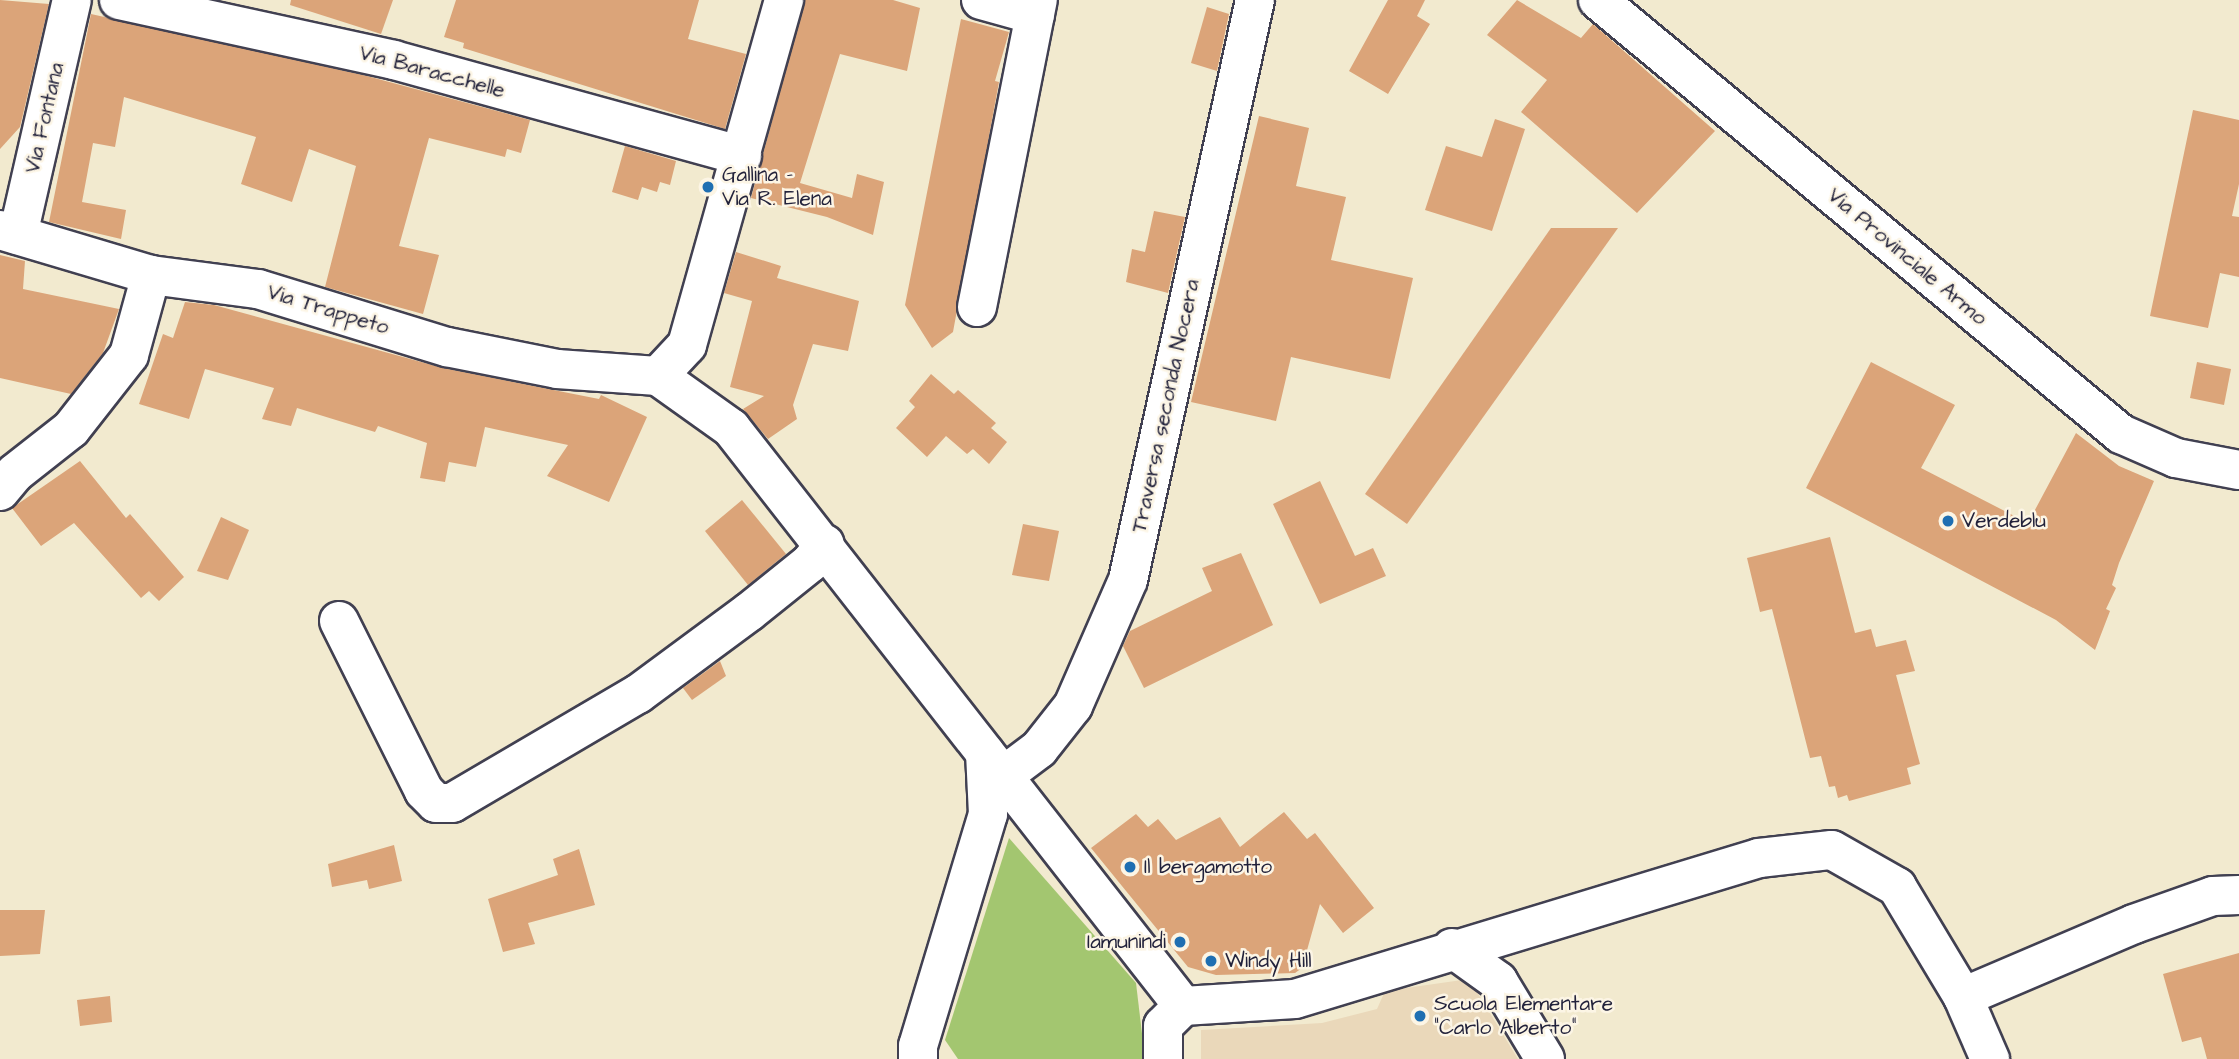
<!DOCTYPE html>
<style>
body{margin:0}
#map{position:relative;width:2239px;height:1059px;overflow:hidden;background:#f2eacf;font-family:"Architects Daughter",sans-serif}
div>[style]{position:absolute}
.built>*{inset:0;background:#ead8ba}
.green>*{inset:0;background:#a3c670}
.building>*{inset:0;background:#dba479}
.roads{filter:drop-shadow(2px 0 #414051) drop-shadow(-2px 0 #414051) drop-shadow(0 2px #414051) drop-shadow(0 -2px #414051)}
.minor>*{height:38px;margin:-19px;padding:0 19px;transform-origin:19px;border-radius:19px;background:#fff}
.dots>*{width:19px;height:19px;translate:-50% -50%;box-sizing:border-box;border:4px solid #fcf5e5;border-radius:50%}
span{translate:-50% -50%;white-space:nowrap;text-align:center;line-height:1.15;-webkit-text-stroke:5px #fcf5e5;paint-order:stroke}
.street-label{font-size:21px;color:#22223b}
.poi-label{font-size:21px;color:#22223b}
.left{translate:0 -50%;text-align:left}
.right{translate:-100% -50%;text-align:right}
</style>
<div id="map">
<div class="built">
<i style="clip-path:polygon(1469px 979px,1518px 1059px,1201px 1059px,1201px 1030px,1322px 1023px,1377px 1009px,1385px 991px)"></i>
</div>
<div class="green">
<i style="clip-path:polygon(1009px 838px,1136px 983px,1145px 1059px,958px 1059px,945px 1040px)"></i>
</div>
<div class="building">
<i style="clip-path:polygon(0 0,49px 4px,20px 127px,0 149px)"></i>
<i style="clip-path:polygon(291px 0,393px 0,381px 34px,290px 5px)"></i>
<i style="clip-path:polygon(456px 0,699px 0,688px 39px,746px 54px,725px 129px,463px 48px,464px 43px,444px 37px)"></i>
<i style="clip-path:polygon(805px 0,893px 0,920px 8px,907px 71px,840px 54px,800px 183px,852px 198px,857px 174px,884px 182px,873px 235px,827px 217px,751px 198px)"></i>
<i style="clip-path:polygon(1388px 0,1425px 0,1417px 16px,1430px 24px,1388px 94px,1349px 71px)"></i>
<i style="clip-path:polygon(1517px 0,1581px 38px,1593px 24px,1715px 131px,1637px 213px,1521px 112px,1547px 80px,1487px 35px)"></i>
<i style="clip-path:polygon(1207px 7px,1229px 14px,1217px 71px,1191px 63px)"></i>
<i style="clip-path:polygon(91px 14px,367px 76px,530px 120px,521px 153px,507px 149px,505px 157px,429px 138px,399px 246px,439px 255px,423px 314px,325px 287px,356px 166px,309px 149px,292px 202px,241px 184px,256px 137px,124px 97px,115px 147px,93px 143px,82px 202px,126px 210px,121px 239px,49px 222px)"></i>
<i style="clip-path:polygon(961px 19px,1009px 32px,995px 81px,999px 82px,953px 332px,932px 348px,905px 305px)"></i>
<i style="clip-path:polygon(2193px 110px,2239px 120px,2239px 184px,2232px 216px,2239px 217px,2239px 277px,2220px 273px,2208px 328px,2150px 316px)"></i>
<i style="clip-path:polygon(1259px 116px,1309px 128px,1296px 186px,1346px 197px,1331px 260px,1413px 278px,1390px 379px,1291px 357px,1276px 421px,1191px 402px)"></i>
<i style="clip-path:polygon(1495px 119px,1525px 129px,1492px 231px,1425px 210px,1446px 146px,1482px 157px)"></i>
<i style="clip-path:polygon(625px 146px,676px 161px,670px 185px,660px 182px,657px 192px,642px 187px,638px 200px,612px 192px)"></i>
<i style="clip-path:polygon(1154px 211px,1185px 217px,1168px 293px,1126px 282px,1132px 249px,1145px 252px)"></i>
<i style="clip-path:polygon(1551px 228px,1618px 228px,1407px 524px,1365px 494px)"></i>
<i style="clip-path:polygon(736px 252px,781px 266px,777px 278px,859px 301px,848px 351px,813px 344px,793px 405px,797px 419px,768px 439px,743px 409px,764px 396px,730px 387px,752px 301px,724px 293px)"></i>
<i style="clip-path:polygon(0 255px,25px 261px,23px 289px,119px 309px,103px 353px,71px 394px,0 378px)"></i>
<i style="clip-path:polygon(185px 302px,214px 305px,443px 368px,599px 399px,601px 395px,647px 417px,609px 502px,547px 476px,568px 445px,485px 427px,476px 467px,449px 462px,445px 482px,420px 478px,427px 443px,378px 426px,375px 432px,297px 408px,291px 426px,262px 419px,274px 388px,205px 369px,189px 419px,139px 404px,163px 334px,173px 338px)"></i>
<i style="clip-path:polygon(1871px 362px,1955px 405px,1921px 468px,2028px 523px,2076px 433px,2119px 466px,2154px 481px,2119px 563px,2112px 585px,2116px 588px,2106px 609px,2110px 611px,2095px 650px,2056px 620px,1806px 488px)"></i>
<i style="clip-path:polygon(2197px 362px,2231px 369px,2224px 405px,2190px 398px)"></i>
<i style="clip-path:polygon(931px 374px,954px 394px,958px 390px,996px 423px,991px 428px,1007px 442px,989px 464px,973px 449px,967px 454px,946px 436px,927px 457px,896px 428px,915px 407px,909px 401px)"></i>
<i style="clip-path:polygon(80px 461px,126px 518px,130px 514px,184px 577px,159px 601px,149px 591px,141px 598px,74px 523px,41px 546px,12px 508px)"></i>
<i style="clip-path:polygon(1320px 481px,1355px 556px,1373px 548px,1386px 576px,1320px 604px,1273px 504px)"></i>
<i style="clip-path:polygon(742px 500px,786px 554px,748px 585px,705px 531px)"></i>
<i style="clip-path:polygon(221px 517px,249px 530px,228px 580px,197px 571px)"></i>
<i style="clip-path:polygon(1023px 524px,1059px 531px,1049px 581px,1012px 575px)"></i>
<i style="clip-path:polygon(1830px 537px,1855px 633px,1871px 629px,1876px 647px,1906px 640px,1915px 671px,1896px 675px,1920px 764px,1907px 768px,1911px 784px,1849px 801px,1847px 795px,1838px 798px,1835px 786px,1829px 787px,1821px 756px,1810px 758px,1772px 609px,1760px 612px,1747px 558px)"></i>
<i style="clip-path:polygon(1241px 553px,1273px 625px,1144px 688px,1123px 646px,1130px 631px,1212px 591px,1202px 568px)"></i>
<i style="clip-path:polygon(720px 661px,726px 676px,692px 700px,683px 688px)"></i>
<i style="clip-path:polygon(1284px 812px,1307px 839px,1315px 833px,1374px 908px,1343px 933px,1320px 904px,1302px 968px,1295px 973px,1216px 975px,1188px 967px,1091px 848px,1136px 814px,1148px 827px,1158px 819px,1176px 840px,1220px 817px,1240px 847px)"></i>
<i style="clip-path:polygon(394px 845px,402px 881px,369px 889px,367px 880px,332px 887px,328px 864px)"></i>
<i style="clip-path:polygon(579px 849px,595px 905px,528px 923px,535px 944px,503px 952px,488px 899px,558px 875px,553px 859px)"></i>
<i style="clip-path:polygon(0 910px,45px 910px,40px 954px,0 956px)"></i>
<i style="clip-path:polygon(2239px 953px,2239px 1059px,2207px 1059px,2201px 1037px,2182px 1042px,2163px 974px)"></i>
<i style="clip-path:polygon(110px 996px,112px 1022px,80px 1026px,77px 1000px)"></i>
</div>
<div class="roads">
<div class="minor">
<i style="left:119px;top:0;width:281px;rotate:12.3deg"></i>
<i style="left:394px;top:60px;width:361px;rotate:15.4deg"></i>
<i style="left:784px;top:0;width:358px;rotate:105.7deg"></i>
<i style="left:687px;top:345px;width:42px;rotate:133.1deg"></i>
<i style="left:658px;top:376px;width:90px;rotate:35.5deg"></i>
<i style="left:731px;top:428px;width:734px;rotate:51.97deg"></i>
<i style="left:1183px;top:1006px;width:28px;rotate:135deg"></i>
<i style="left:1163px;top:1026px;width:33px;rotate:90deg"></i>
<i style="left:981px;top:0;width:56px;rotate:15.5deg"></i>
<i style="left:1598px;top:0;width:680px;rotate:39.69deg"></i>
<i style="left:2121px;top:434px;width:60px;rotate:23.6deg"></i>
<i style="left:2176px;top:458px;width:64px;rotate:10.8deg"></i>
<i style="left:0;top:230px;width:158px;rotate:16.6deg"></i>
<i style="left:151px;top:275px;width:108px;rotate:7.5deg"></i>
<i style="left:258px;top:289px;width:198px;rotate:17.1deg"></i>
<i style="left:447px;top:347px;width:112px;rotate:11.3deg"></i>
<i style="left:557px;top:369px;width:101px;rotate:4deg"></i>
<i style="left:18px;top:235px;width:241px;rotate:-77.1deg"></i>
<i style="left:977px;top:307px;width:313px;rotate:-78.8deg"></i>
<i style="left:0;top:491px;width:23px;rotate:-50deg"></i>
<i style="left:15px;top:473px;width:71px;rotate:-38.2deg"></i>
<i style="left:71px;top:429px;width:94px;rotate:-51.9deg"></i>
<i style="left:129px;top:355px;width:83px;rotate:-74.6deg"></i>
<i style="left:339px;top:621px;width:190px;rotate:63.4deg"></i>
<i style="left:424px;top:791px;width:17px;rotate:45deg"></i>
<i style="left:436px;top:803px;width:16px"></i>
<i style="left:452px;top:803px;width:216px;rotate:-30.4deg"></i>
<i style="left:638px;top:694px;width:138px;rotate:-36.5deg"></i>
<i style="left:749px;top:612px;width:78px;rotate:-38.8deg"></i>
<i style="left:810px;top:563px;width:24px;rotate:-52deg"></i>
<i style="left:1003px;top:776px;width:45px;rotate:-36.9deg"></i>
<i style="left:1039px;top:749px;width:55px;rotate:-51.7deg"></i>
<i style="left:1073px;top:706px;width:137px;rotate:-66.4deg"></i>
<i style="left:1128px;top:580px;width:594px;rotate:-77.65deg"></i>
<i style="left:1452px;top:948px;width:57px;rotate:35.7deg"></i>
<i style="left:1498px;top:981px;width:91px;rotate:58.9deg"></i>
<i style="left:1963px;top:997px;width:68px;rotate:66.5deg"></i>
<i style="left:1183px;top:1006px;width:112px;rotate:-3.6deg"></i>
<i style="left:1295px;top:999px;width:485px;rotate:-16.9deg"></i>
<i style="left:1759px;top:858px;width:73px;rotate:-6.3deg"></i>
<i style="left:1832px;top:850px;width:75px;rotate:29.6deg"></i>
<i style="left:1897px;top:887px;width:128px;rotate:59deg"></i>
<i style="left:1963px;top:997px;width:186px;rotate:-23.1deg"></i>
<i style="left:2134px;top:924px;width:84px;rotate:-19.5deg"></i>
<i style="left:2213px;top:896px;width:26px;rotate:-2deg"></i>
<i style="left:918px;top:1059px;width:13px;rotate:-90deg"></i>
<i style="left:918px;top:1046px;width:242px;rotate:-73.2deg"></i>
<i style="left:988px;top:814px;width:61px;rotate:-92.8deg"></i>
</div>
</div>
<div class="dots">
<i style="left:708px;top:187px;background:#1f6fb2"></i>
<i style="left:1948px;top:521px;background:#1f6fb2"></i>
<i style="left:1130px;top:867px;background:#1f6fb2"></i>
<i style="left:1180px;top:942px;background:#1f6fb2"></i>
<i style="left:1211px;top:961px;background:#1f6fb2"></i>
<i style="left:1420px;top:1016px;background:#1f6fb2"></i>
</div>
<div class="street-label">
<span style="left:432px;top:72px;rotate:15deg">Via Baracchelle</span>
<span style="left:45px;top:118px;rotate:-77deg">Via Fontana</span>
<span style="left:1907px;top:257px;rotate:40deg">Via Provinciale Armo</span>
<span style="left:328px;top:310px;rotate:17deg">Via Trappeto</span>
<span style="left:1166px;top:406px;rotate:-78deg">Traversa seconda Nocera</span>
</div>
<div class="poi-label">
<span class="left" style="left:722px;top:187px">Gallina -<br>Via R. Elena</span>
<span class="left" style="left:1962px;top:521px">Verdeblu</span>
<span class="left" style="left:1144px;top:867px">Il bergamotto</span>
<span class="right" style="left:1166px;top:942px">Iamunindi</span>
<span class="left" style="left:1225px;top:961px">Windy Hill</span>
<span class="left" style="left:1434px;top:1016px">Scuola Elementare<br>"Carlo Alberto"</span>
</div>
</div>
